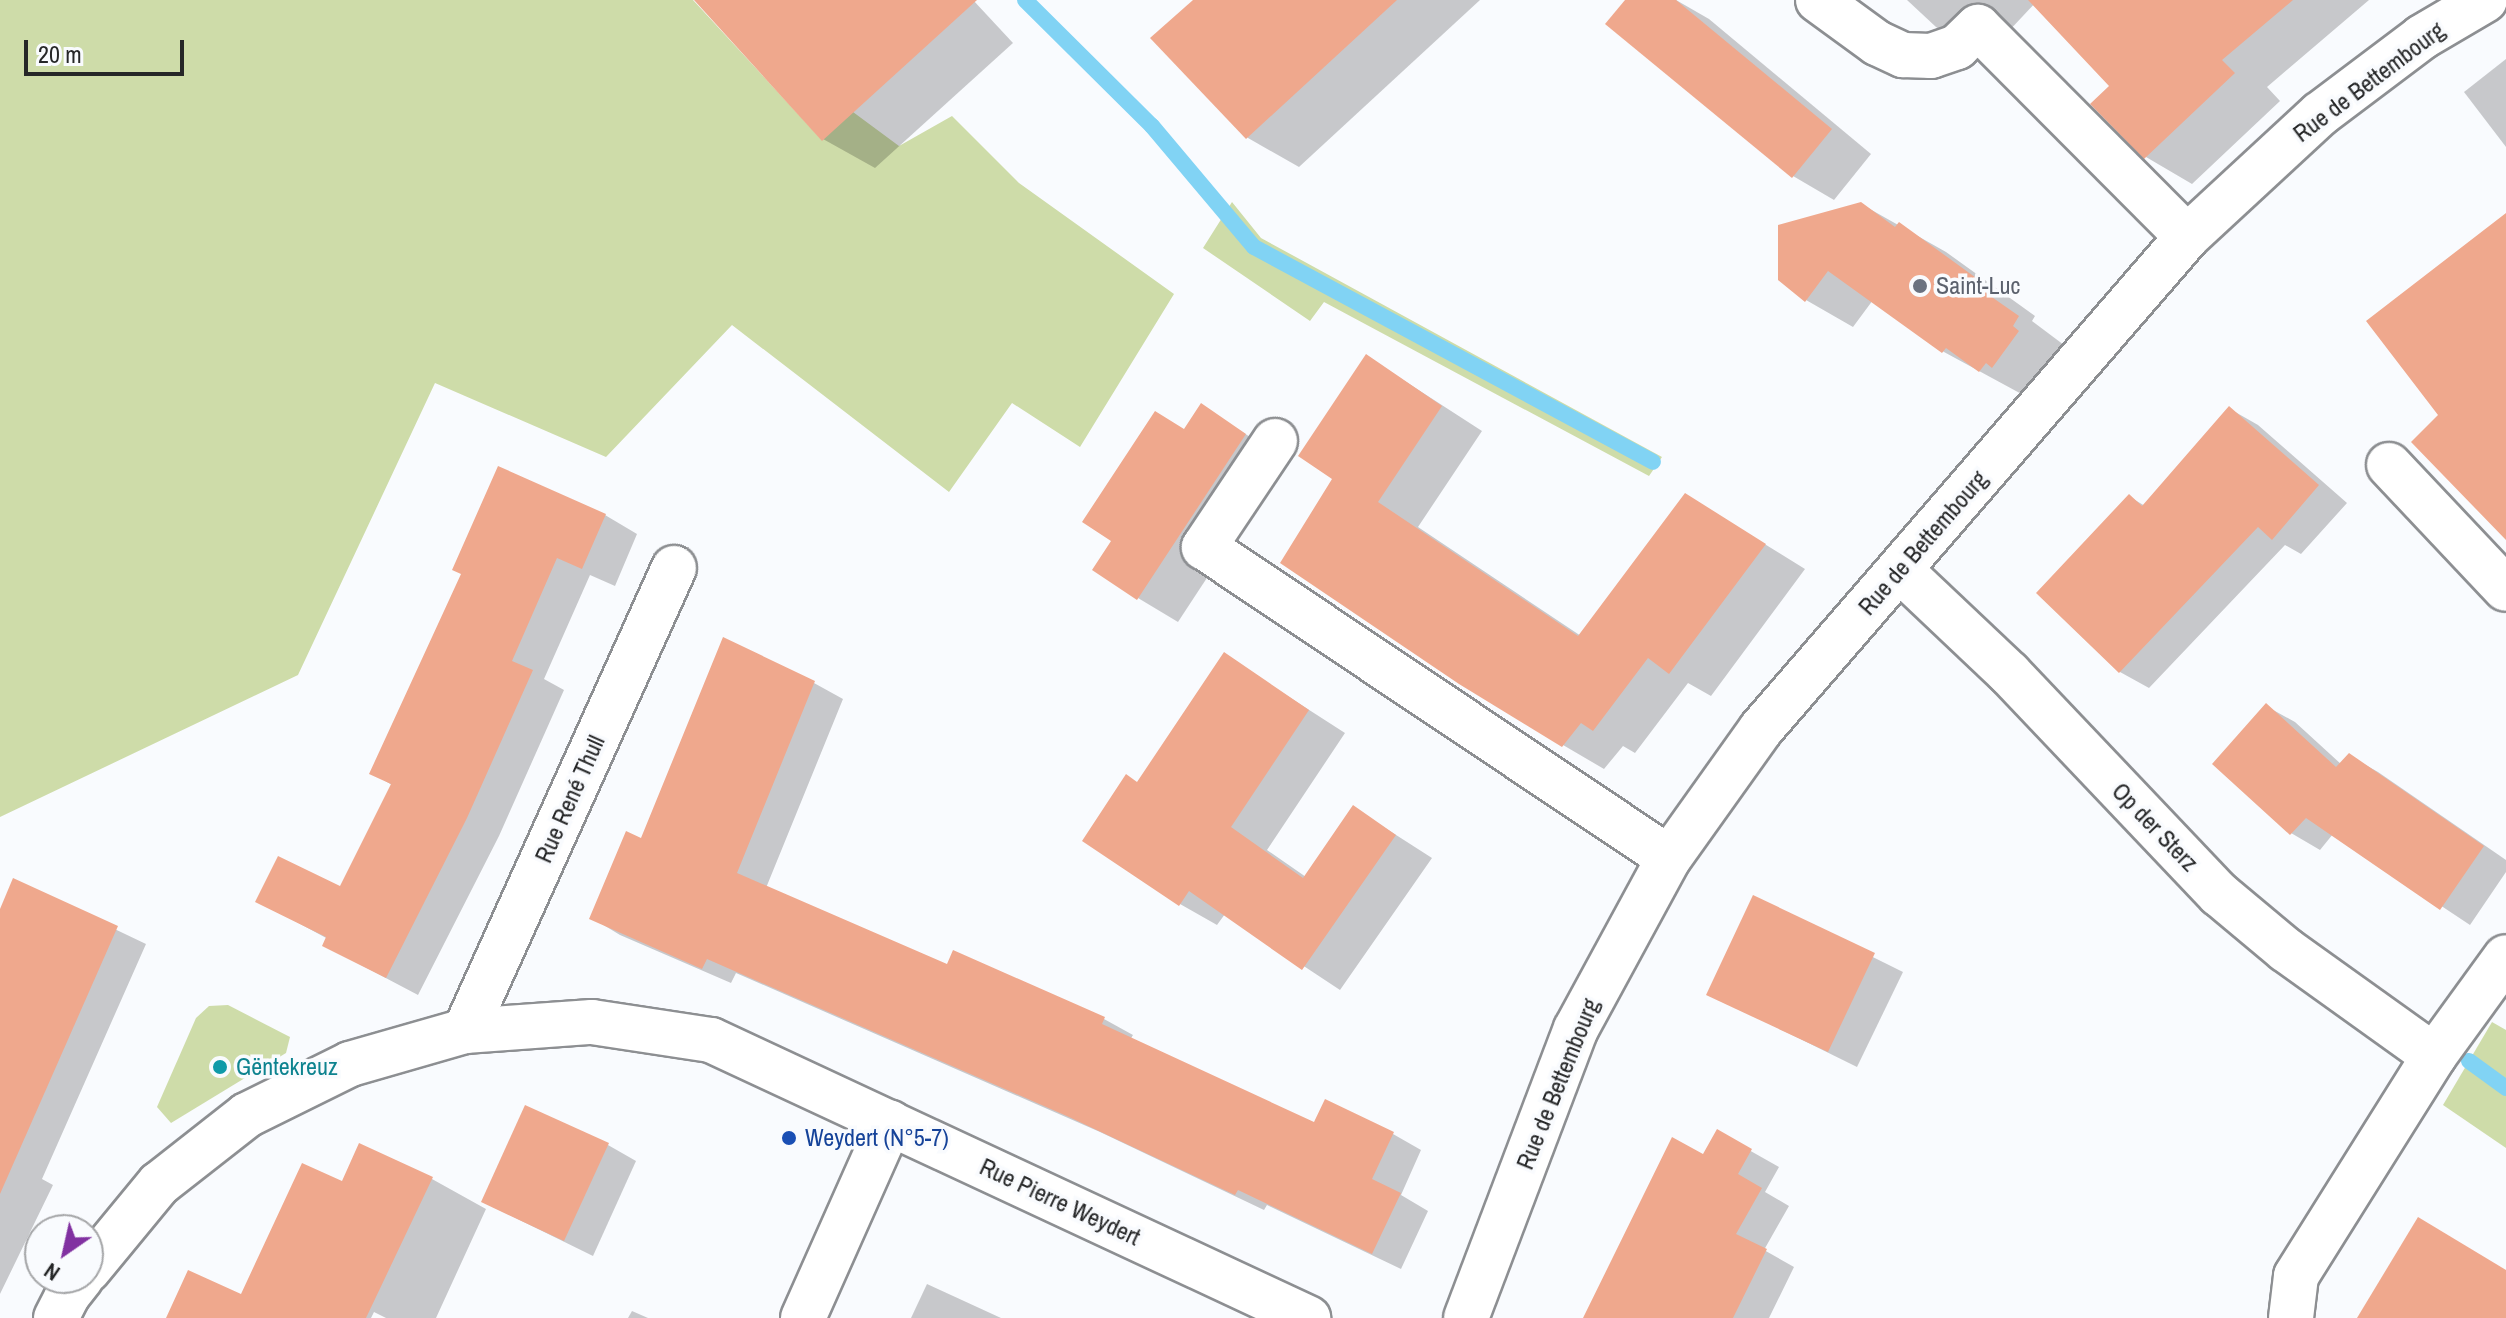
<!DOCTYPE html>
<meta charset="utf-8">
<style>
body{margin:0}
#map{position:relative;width:2506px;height:1318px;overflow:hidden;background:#f9fbfe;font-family:"Archivo Narrow",sans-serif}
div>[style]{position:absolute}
.green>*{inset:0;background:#cedca9}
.shadow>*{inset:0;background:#0003}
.stream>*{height:16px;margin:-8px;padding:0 8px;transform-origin:8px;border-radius:8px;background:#81d3f4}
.building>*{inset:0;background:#efa88d}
.roads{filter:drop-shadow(2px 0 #8d8f92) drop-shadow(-2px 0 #8d8f92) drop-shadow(0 2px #8d8f92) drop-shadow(0 -2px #8d8f92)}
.street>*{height:44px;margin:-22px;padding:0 22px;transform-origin:22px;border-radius:22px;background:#fff}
.secondary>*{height:44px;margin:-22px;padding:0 22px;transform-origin:22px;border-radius:22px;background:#fff}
.dots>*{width:22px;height:22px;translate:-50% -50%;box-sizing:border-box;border:4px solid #f9fbfe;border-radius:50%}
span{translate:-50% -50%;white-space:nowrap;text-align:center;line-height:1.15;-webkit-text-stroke:7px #f9fbfe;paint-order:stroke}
.street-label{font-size:24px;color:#262728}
.worship-label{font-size:24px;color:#5b616d}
.left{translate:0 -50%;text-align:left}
.culture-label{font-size:24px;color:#0d838f}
.transit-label{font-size:24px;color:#164399}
.north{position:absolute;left:24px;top:1214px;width:80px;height:80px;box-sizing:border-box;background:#f9fbfe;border:2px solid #a5a6a8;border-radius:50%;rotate:214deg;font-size:22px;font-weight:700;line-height:32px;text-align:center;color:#262728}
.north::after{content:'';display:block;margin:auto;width:28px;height:36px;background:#8131a1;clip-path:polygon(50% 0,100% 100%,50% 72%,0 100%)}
.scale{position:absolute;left:24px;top:40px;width:160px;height:36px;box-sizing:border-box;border:4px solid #262728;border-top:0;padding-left:10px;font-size:24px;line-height:28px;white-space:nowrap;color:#262728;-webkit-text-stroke:6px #f9fbfe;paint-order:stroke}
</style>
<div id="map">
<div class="green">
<i style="clip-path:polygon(0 0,693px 0,822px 140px,853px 112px,899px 146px,952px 116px,1019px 183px,1174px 294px,1080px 447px,1012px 403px,949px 492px,732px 325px,606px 457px,435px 383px,298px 675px,0 817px)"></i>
<i style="clip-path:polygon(1232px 202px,1261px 238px,1662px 457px,1649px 476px,1324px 302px,1310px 321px,1203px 248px)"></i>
<i style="clip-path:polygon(228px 1005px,290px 1037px,286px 1053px,171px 1123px,157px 1107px,196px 1018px,209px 1006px)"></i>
<i style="clip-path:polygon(2492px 1022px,2506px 1030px,2506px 1148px,2443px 1105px)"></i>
</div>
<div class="shadow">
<i style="clip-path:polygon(697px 0,973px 0,1013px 43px,875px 168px,823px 139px)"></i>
<i style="clip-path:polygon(1196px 0,1480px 0,1299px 167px,1248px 138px,1153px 38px)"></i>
<i style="clip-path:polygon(1627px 0,1676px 0,1709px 19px,1871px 154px,1834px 200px,1793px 176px)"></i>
<i style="clip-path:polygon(1907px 0,2036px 0,2037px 1px,1990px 51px,1982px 54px,1936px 27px)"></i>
<i style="clip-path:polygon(2066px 0,2369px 0,2267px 87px,2280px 101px,2192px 184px,2146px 157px)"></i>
<i style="clip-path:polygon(2506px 59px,2506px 147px,2464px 92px)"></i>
<i style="clip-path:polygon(1861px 204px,1946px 252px,2035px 316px,2032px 321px,2064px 345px,2027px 397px,1944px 352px,1873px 300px,1853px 327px,1806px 300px)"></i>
<i style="clip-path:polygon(1366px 356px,1482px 431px,1418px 527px,1581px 636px,1685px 495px,1805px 569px,1711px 696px,1688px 683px,1635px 753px,1623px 746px,1604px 769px,1563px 745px,1334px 478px)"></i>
<i style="clip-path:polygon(1201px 406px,1285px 459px,1178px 622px,1138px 598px,1186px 430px)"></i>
<i style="clip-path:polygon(2230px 409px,2258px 425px,2347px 503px,2301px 554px,2285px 545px,2149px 688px,2120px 672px,2130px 497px,2145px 506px)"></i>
<i style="clip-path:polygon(605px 515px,637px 534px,615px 586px,590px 575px,544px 679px,564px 690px,499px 836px,418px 995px,325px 946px,328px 939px,258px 901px,341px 889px,392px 785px,372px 773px,463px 574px)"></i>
<i style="clip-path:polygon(1224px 655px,1345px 733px,1267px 850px,1306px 877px,1354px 808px,1432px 858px,1340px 990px,1225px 914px,1217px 925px,1180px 904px,1139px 784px)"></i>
<i style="clip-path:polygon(814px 683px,843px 699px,766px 888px,948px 967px,1104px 1019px,1133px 1035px,1130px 1040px,1315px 1125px,1393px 1134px,1421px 1150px,1401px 1195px,1428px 1211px,1401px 1269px,1267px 1205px,1264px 1210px,1100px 1132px,736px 973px,731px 983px,620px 935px,592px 918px,642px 840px)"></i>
<i style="clip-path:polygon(2266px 706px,2295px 722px,2342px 765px,2350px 756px,2378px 772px,2506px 860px,2506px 872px,2470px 925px,2333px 834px,2320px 850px,2291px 833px)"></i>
<i style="clip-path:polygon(14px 881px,146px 944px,42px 1179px,53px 1185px,0 1294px,0 914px)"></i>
<i style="clip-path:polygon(1754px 898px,1903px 972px,1857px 1067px,1709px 994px)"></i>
<i style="clip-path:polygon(1717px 1132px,1779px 1167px,1765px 1192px,1789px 1206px,1764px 1250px,1794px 1267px,1769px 1318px,1586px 1318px,1703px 1157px)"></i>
<i style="clip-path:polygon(608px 1145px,636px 1161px,593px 1256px,483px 1202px)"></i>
<i style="clip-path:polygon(360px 1146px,432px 1179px,486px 1209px,436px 1318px,386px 1318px,374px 1312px,371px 1318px,168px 1318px,242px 1297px,343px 1183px)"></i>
<i style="clip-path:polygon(927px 1284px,1001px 1318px,911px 1318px)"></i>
<i style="clip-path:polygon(632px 1311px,648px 1318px,628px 1318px)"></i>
</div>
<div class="stream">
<i style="left:1025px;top:0;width:179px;rotate:44.8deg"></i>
<i style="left:1152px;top:126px;width:158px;rotate:49.9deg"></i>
<i style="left:1254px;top:247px;width:453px;rotate:28.3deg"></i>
<i style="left:2469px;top:1061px;width:46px;rotate:36.1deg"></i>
</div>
<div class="building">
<i style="clip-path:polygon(694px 0,977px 0,822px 141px)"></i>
<i style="clip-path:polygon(1193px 0,1397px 0,1246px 139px,1150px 38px)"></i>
<i style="clip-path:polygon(1625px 0,1676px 0,1832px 129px,1792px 178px,1605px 24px)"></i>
<i style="clip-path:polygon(2028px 0,2293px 0,2222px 60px,2235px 73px,2144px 159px,2090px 104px,2109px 86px)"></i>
<i style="clip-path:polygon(1861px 202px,1895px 227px,1899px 222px,1990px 288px,1986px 293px,2019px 316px,2013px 326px,2019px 331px,1992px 368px,1986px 363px,1979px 372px,1946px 348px,1942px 353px,1828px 271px,1805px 302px,1778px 280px,1778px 225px)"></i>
<i style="clip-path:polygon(2506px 213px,2506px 540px,2411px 442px,2438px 415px,2366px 321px)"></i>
<i style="clip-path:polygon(1366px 354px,1442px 406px,1378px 502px,1578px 636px,1685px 493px,1766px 544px,1669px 674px,1648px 658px,1593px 731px,1581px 723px,1562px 747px,1459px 684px,1280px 563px,1332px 479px,1298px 456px)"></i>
<i style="clip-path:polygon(1201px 403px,1246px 434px,1137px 600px,1092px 570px,1111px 541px,1082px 522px,1155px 411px,1184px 429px)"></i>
<i style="clip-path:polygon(2229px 406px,2319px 485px,2272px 540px,2258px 527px,2119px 673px,2036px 593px,2129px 494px,2142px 506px)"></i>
<i style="clip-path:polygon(498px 466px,606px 514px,582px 569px,557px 558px,512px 661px,533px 670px,467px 818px,386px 978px,322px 946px,326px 937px,255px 902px,278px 856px,340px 886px,391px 784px,369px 774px,461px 574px,452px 570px)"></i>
<i style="clip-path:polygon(723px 637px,815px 681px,737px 873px,947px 964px,953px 950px,1105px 1017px,1102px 1024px,1314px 1122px,1325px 1099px,1394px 1132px,1372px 1179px,1401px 1193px,1372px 1254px,1238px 1190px,1235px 1195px,1069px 1117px,707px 959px,702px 969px,589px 919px,626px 831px,641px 838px)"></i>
<i style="clip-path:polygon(1224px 652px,1309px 710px,1231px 827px,1303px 878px,1353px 805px,1396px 835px,1302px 970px,1189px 891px,1179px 906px,1082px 841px,1126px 774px,1137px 782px)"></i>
<i style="clip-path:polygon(2266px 703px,2336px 767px,2349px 753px,2484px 846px,2440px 910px,2306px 818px,2290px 835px,2212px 764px)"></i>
<i style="clip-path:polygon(13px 878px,118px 926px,0 1194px,0 909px)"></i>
<i style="clip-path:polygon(1753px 895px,1875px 953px,1828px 1052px,1706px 995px)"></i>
<i style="clip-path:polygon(525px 1105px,609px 1143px,564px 1241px,481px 1202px)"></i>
<i style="clip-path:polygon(1717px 1129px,1752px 1149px,1738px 1174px,1762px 1188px,1736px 1234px,1767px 1249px,1733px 1318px,1583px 1318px,1672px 1137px,1703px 1154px)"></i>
<i style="clip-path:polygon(359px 1143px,433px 1177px,366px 1318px,166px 1318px,188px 1270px,241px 1294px,302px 1163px,342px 1181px)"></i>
<i style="clip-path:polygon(2418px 1217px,2506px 1270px,2506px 1318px,2357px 1318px)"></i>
</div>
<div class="roads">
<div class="street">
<i style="left:1818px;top:0;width:73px;rotate:36.1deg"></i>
<i style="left:1877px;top:43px;width:29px;rotate:25deg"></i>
<i style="left:1903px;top:55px;width:28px;rotate:2deg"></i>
<i style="left:1931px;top:56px;width:28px;rotate:-19deg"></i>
<i style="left:1957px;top:47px;width:29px;rotate:-44deg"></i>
<i style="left:1978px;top:27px;width:296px;rotate:45.1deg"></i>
<i style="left:1275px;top:441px;width:128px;rotate:123.8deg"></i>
<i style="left:1204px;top:547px;width:559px;rotate:33.78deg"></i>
<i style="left:2389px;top:465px;width:170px;rotate:46.7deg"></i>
<i style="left:1900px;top:570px;width:150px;rotate:43.4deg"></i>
<i style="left:2009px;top:673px;width:305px;rotate:46.5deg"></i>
<i style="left:2219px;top:894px;width:87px;rotate:39.9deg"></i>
<i style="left:2286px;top:950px;width:182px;rotate:35.6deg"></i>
<i style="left:465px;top:1031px;width:508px;rotate:-65.71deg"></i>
<i style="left:88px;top:1270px;width:112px;rotate:-50.5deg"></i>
<i style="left:159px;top:1184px;width:112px;rotate:-38.1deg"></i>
<i style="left:247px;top:1115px;width:115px;rotate:-26.3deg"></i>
<i style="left:350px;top:1064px;width:120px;rotate:-16deg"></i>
<i style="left:465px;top:1031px;width:127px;rotate:-4.1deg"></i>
<i style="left:592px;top:1022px;width:120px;rotate:8.6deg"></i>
<i style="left:711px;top:1040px;width:659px;rotate:24.97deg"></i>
<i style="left:56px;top:1318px;width:25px;rotate:-63deg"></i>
<i style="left:67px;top:1296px;width:23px;rotate:-52deg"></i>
<i style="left:803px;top:1318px;width:214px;rotate:-66deg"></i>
<i style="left:2291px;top:1318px;width:42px;rotate:-83.2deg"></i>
<i style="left:2296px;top:1276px;width:260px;rotate:-57.9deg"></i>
<i style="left:2434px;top:1056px;width:122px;rotate:-54deg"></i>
</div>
<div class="secondary">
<i style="left:1466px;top:1318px;width:309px;rotate:-69.2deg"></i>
<i style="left:1576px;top:1029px;width:195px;rotate:-61.5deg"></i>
<i style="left:1669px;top:858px;width:158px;rotate:-54.5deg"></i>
<i style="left:1761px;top:729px;width:651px;rotate:-49.11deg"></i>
<i style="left:2187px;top:237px;width:181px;rotate:-42.8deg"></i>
<i style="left:2320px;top:114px;width:128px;rotate:-37deg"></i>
<i style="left:2422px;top:37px;width:73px;rotate:-30.4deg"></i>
</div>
</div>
<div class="dots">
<i style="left:1920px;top:286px;background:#6b7280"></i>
<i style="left:220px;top:1067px;background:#0f9aa8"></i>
<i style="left:789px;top:1138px;background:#1a4fb4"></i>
</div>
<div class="street-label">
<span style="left:2369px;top:82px;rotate:-37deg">Rue de Bettembourg</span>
<span style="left:1923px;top:543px;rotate:-49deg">Rue de Bettembourg</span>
<span style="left:570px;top:799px;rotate:-66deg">Rue René Thull</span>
<span style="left:2155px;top:827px;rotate:46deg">Op der Sterz</span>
<span style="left:1558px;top:1084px;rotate:-68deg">Rue de Bettembourg</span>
<span style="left:1060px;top:1202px;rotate:25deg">Rue Pierre Weydert</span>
</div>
<div class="worship-label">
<span class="left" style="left:1936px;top:286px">Saint-Luc</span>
</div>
<div class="culture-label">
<span class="left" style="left:236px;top:1067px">Gëntekreuz</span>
</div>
<div class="transit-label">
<span class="left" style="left:805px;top:1138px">Weydert (N°5-7)</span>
</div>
<div class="north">N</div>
<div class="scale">20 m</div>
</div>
